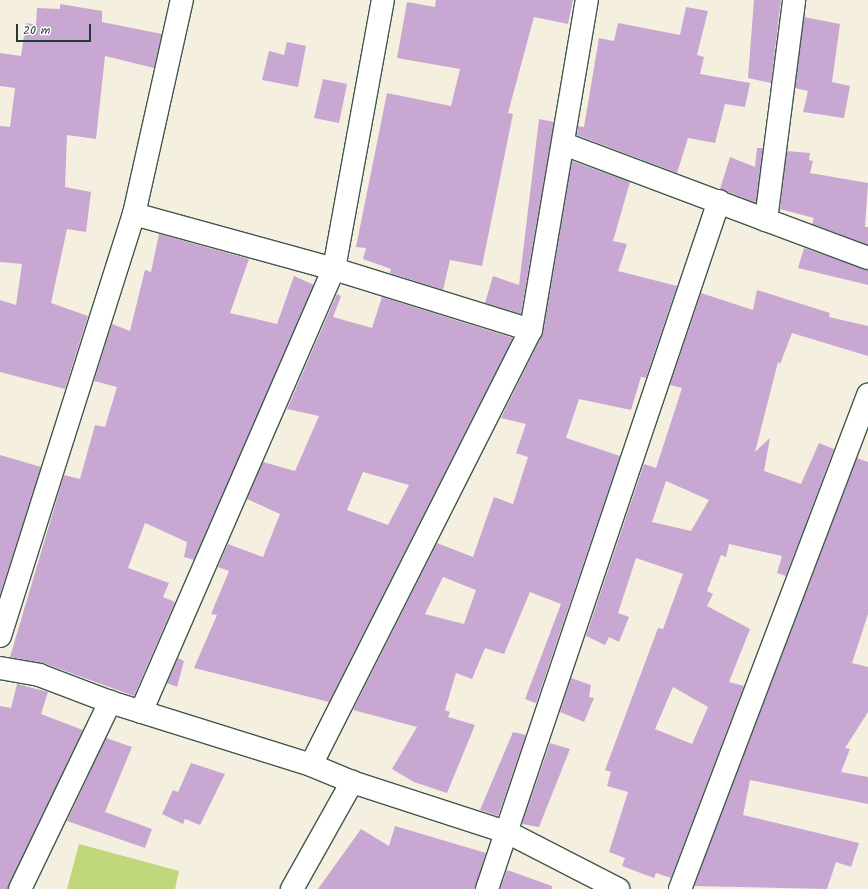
<!DOCTYPE html>
<style>
body{margin:0}
#map{position:relative;width:868px;height:889px;overflow:hidden;background:#f4efde;font-family:Kalam,sans-serif}
div>[style]{position:absolute}
.green>*{inset:0;background:#bfd67a}
.building>*{inset:0;background:#c8a8d3}
.roads{filter:drop-shadow(1px 0 #3f584e) drop-shadow(-1px 0 #3f584e) drop-shadow(0 1px #3f584e) drop-shadow(0 -1px #3f584e)}
.minor>*{height:22px;margin:-11px;padding:0 11px;transform-origin:11px;border-radius:11px;background:#fff}
span{translate:-50% -50%;white-space:nowrap;text-align:center;line-height:1.15;-webkit-text-stroke:3px #fff;paint-order:stroke}
.scale{position:absolute;left:16px;top:24px;width:75px;height:18px;box-sizing:border-box;border:2px solid #1f3d34;border-top:0;padding-left:5px;font-size:12px;line-height:14px;white-space:nowrap;color:#1f3d34;-webkit-text-stroke:3px #fff;paint-order:stroke}
</style>
<div id="map">
<div class="green">
<i style="clip-path:polygon(79px 844px,179px 871px,175px 889px,67px 889px)"></i>
</div>
<div class="building">
<i style="clip-path:polygon(436px 0,573px 0,568px 24px,534px 17px,508px 113px,513px 114px,482px 266px,450px 260px,443px 290px,390px 273px,391px 269px,363px 259px,366px 248px,356px 247px,387px 93px,451px 106px,460px 69px,397px 58px,407px 2px,435px 7px)"></i>
<i style="clip-path:polygon(754px 0,781px 0,771px 83px,748px 78px)"></i>
<i style="clip-path:polygon(60px 4px,102px 11px,102px 22px,162px 34px,154px 68px,105px 56px,96px 139px,67px 135px,65px 187px,91px 192px,86px 232px,67px 229px,51px 303px,88px 316px,65px 389px,0 372px,0 300px,16px 305px,22px 264px,0 262px,0 126px,10px 127px,15px 88px,0 86px,0 53px,21px 56px,26px 23px,36px 25px,37px 8px,60px 9px)"></i>
<i style="clip-path:polygon(686px 7px,708px 11px,697px 55px,704px 57px,700px 74px,750px 83px,745px 107px,725px 104px,715px 143px,688px 138px,677px 173px,577px 135px,578px 126px,584px 127px,599px 38px,614px 41px,618px 23px,680px 35px)"></i>
<i style="clip-path:polygon(804px 17px,840px 24px,832px 82px,850px 86px,844px 118px,803px 112px,808px 91px,795px 88px)"></i>
<i style="clip-path:polygon(287px 42px,306px 46px,298px 87px,262px 80px,269px 51px,284px 55px)"></i>
<i style="clip-path:polygon(323px 79px,347px 84px,339px 123px,314px 118px)"></i>
<i style="clip-path:polygon(539px 119px,554px 122px,521px 314px,485px 303px,493px 276px,519px 285px)"></i>
<i style="clip-path:polygon(757px 148px,763px 148px,756px 203px,720px 189px,730px 157px,755px 167px)"></i>
<i style="clip-path:polygon(787px 151px,810px 153px,809px 160px,813px 161px,810px 173px,868px 183px,865px 227px,868px 227px,868px 245px,812px 224px,814px 218px,780px 209px)"></i>
<i style="clip-path:polygon(evenodd,572px 161px,630px 182px,613px 241px,627px 244px,618px 271px,677px 286px,646px 378px,641px 377px,631px 410px,579px 399px,566px 438px,620px 456px,536px 703px,525px 699px,561px 604px,530px 592px,504px 654px,485px 648px,472px 679px,456px 673px,445px 710px,450px 712px,448px 717px,475px 725px,447px 793px,414px 782px,392px 769px,417px 727px,353px 710px,437px 543px,473px 557px,494px 497px,513px 504px,528px 457px,516px 453px,526px 424px,501px 418px,543px 333px,572px 161px,443px 577px,476px 590px,464px 624px,425px 614px,443px 577px)"></i>
<i style="clip-path:polygon(159px 234px,249px 259px,230px 313px,277px 324px,294px 276px,314px 285px,194px 560px,184px 557px,187px 542px,145px 523px,128px 568px,169px 583px,163px 597px,175px 602px,134px 696px,43px 663px,10px 657px,64px 475px,80px 479px,95px 425px,105px 427px,117px 387px,94px 381px,112px 324px,130px 331px,145px 270px,151px 272px)"></i>
<i style="clip-path:polygon(804px 248px,868px 270px,868px 285px,798px 268px)"></i>
<i style="clip-path:polygon(evenodd,757px 290px,830px 313px,829px 317px,868px 326px,868px 356px,792px 333px,780px 364px,778px 362px,755px 452px,770px 438px,764px 471px,801px 484px,819px 443px,834px 449px,786px 576px,777px 573px,782px 556px,729px 544px,726px 557px,721px 555px,707px 591px,713px 594px,707px 606px,750px 629px,729px 682px,744px 686px,671px 878px,656px 873px,654px 878px,622px 866px,625px 858px,609px 852px,628px 792px,607px 786px,611px 772px,605px 770px,658px 628px,663px 629px,683px 574px,636px 558px,618px 613px,629px 617px,619px 642px,609px 637px,605px 645px,586px 636px,644px 464px,656px 468px,673px 416px,682px 388px,670px 385px,701px 293px,753px 310px,757px 290px,666px 481px,709px 500px,691px 531px,652px 522px,666px 481px,757px 290px,673px 687px,708px 707px,692px 744px,655px 729px,673px 687px)"></i>
<i style="clip-path:polygon(evenodd,337px 294px,341px 296px,333px 317px,372px 328px,382px 297px,513px 338px,329px 702px,194px 668px,217px 615px,211px 614px,229px 571px,218px 567px,228px 544px,263px 557px,280px 514px,247px 499px,263px 462px,295px 471px,319px 416px,287px 409px,337px 294px,363px 472px,409px 485px,388px 525px,347px 510px,363px 472px)"></i>
<i style="clip-path:polygon(0 455px,41px 467px,0 595px)"></i>
<i style="clip-path:polygon(857px 458px,868px 462px,868px 614px,852px 663px,868px 667px,868px 712px,845px 748px,850px 749px,841px 772px,868px 777px,868px 804px,750px 780px,743px 815px,859px 843px,851px 867px,836px 862px,827px 889px,694px 886px)"></i>
<i style="clip-path:polygon(178px 658px,184px 661px,177px 687px,167px 683px)"></i>
<i style="clip-path:polygon(571px 678px,591px 685px,589px 697px,594px 698px,584px 722px,560px 712px)"></i>
<i style="clip-path:polygon(17px 684px,48px 692px,41px 714px,83px 730px,8px 889px,0 889px,0 706px,11px 708px)"></i>
<i style="clip-path:polygon(513px 732px,526px 735px,498px 816px,480px 810px)"></i>
<i style="clip-path:polygon(106px 738px,132px 747px,105px 812px,152px 829px,145px 848px,67px 821px)"></i>
<i style="clip-path:polygon(550px 743px,570px 749px,539px 827px,522px 824px)"></i>
<i style="clip-path:polygon(191px 763px,225px 774px,200px 825px,185px 819px,183px 824px,162px 814px,173px 790px,178px 792px)"></i>
<i style="clip-path:polygon(395px 826px,486px 853px,475px 889px,318px 889px,361px 829px,389px 846px)"></i>
<i style="clip-path:polygon(507px 870px,552px 886px,552px 889px,500px 889px)"></i>
</div>
<div class="roads">
<div class="minor">
<i style="left:564px;top:144px;width:216px;rotate:20.6deg"></i>
<i style="left:766px;top:220px;width:222px;rotate:-82.7deg"></i>
<i style="left:134px;top:214px;width:207px;rotate:15.4deg"></i>
<i style="left:334px;top:269px;width:206px;rotate:17.2deg"></i>
<i style="left:766px;top:220px;width:109px;rotate:20.4deg"></i>
<i style="left:0;top:636px;width:443px;rotate:-72.4deg"></i>
<i style="left:134px;top:214px;width:219px;rotate:-77.4deg"></i>
<i style="left:0;top:668px;width:40px;rotate:10deg"></i>
<i style="left:39px;top:675px;width:76px;rotate:20.8deg"></i>
<i style="left:110px;top:702px;width:211px;rotate:17.4deg"></i>
<i style="left:311px;top:765px;width:44px;rotate:22.5deg"></i>
<i style="left:352px;top:782px;width:165px;rotate:18deg"></i>
<i style="left:509px;top:833px;width:123px;rotate:27.2deg"></i>
<i style="left:141px;top:712px;width:483px;rotate:-66.5deg"></i>
<i style="left:334px;top:269px;width:273px;rotate:-79.7deg"></i>
<i style="left:311px;top:765px;width:487px;rotate:-63.2deg"></i>
<i style="left:531px;top:330px;width:335px;rotate:-80.4deg"></i>
<i style="left:20px;top:889px;width:208px;rotate:-64.3deg"></i>
<i style="left:292px;top:889px;width:123px;rotate:-60.7deg"></i>
<i style="left:487px;top:889px;width:726px;rotate:-71.37deg"></i>
<i style="left:680px;top:889px;width:529px;rotate:-69.16deg"></i>
</div>
</div>
<div class="scale">20 m</div>
</div>
